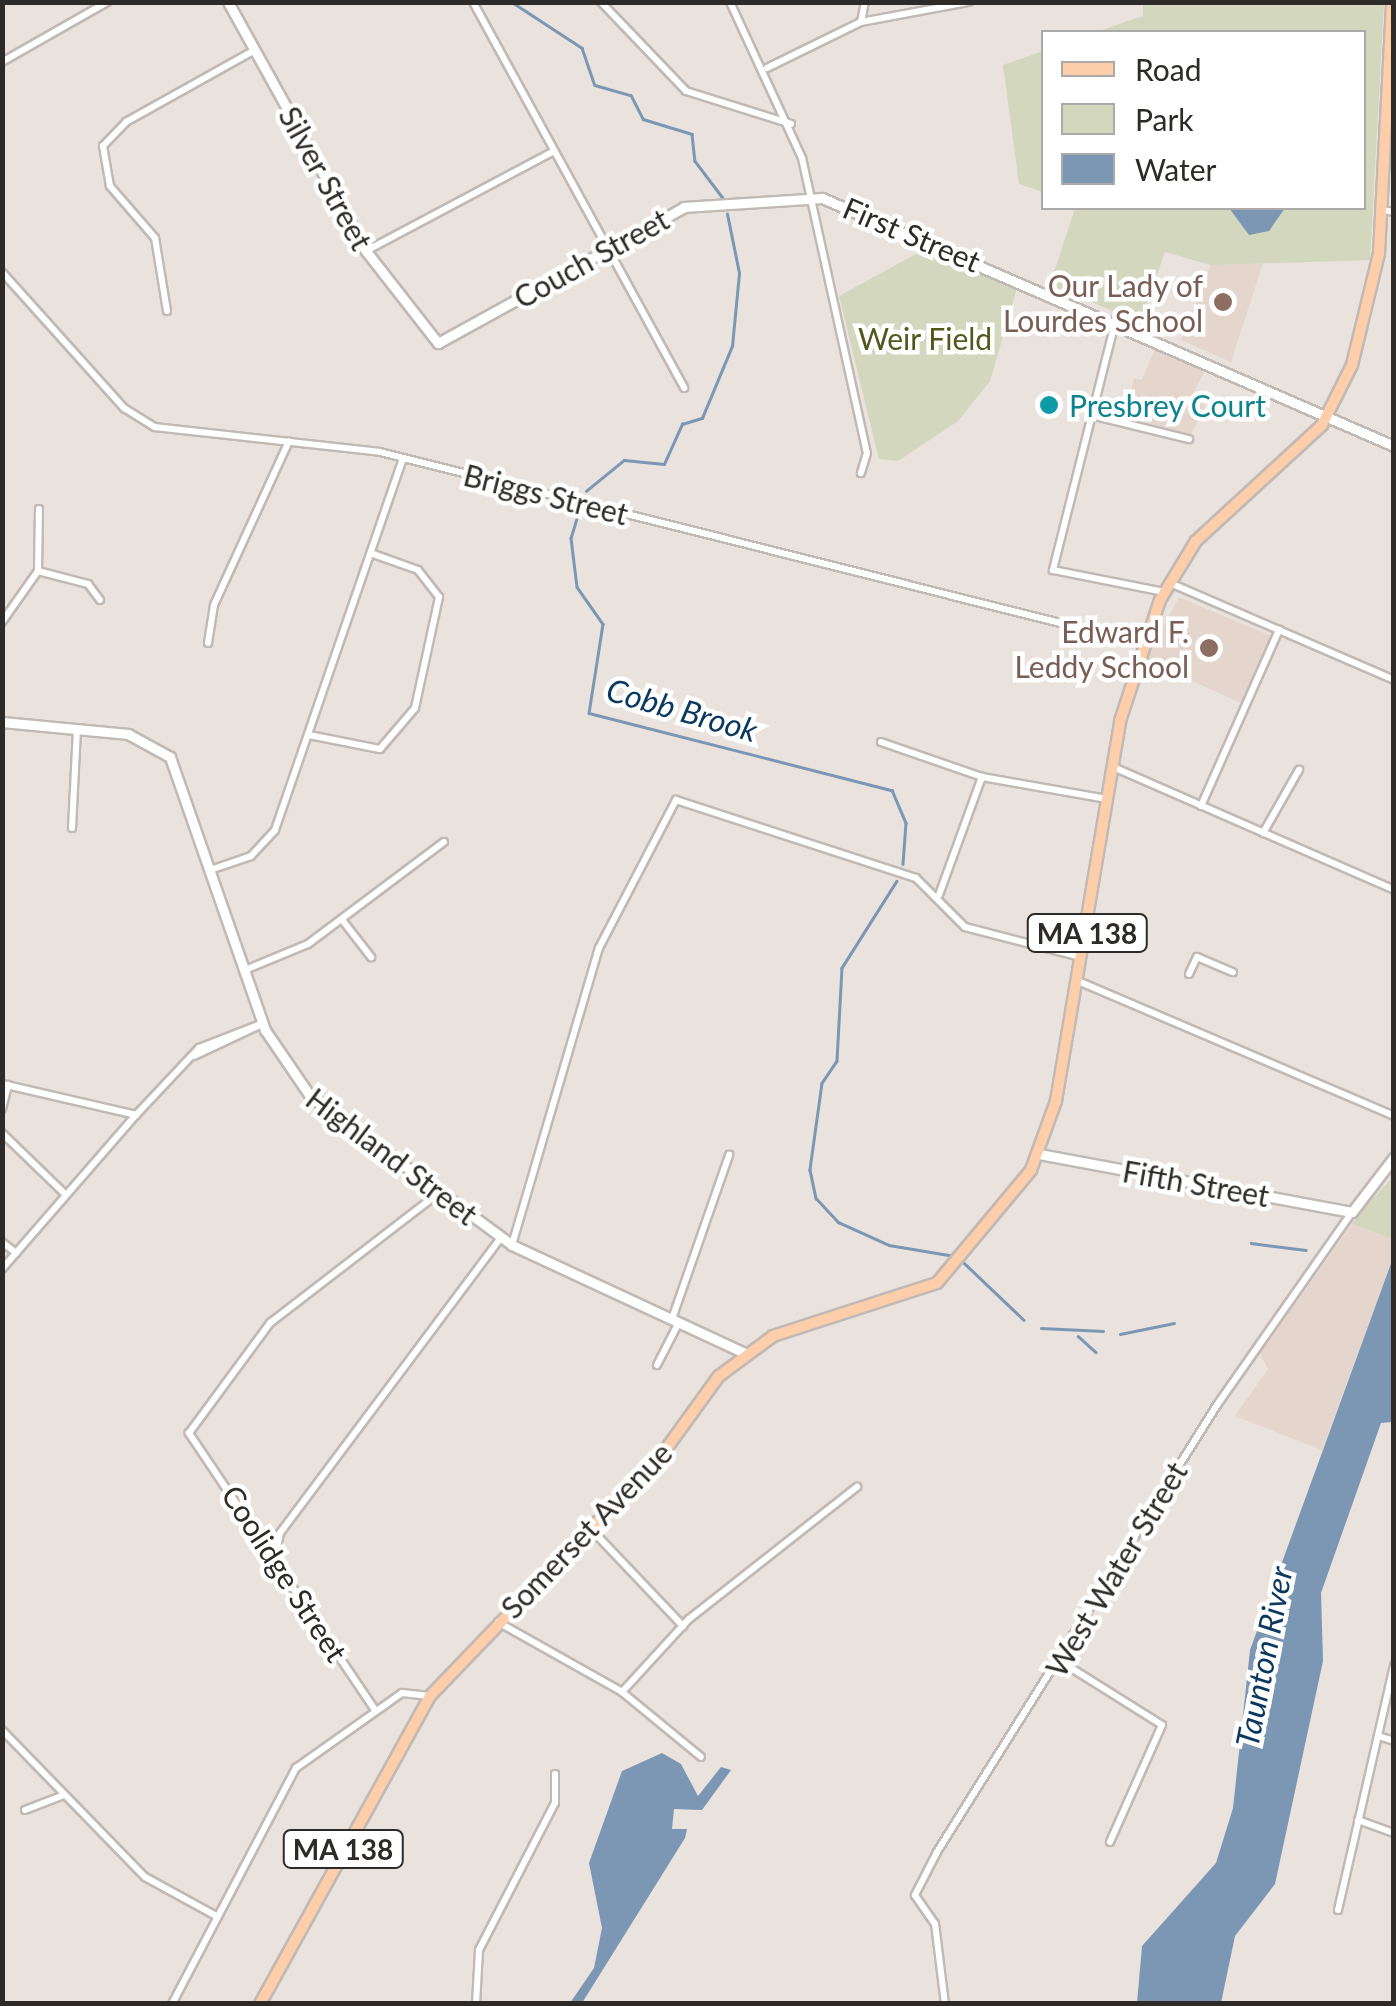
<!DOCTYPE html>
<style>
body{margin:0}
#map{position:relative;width:1396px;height:2006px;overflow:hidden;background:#eae2dd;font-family:Lato,sans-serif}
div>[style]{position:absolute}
.built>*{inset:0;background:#e4d6cc}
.green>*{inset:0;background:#d3d7bd}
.water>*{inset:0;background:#7b97b4}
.stream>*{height:2.5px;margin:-1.25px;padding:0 1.25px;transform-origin:1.25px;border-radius:1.25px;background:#7b97b4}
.roads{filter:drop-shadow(2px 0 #c1b9b4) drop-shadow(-2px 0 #c1b9b4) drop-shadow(0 2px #c1b9b4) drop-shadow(0 -2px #c1b9b4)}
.minor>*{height:6px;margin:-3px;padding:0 3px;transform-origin:3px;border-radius:3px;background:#fff}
.tertiary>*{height:9px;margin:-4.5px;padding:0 4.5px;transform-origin:4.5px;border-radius:4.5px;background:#fff}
.primary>*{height:10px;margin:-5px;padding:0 5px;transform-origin:5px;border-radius:5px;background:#feceab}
.dots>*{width:28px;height:28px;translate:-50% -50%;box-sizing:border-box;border:5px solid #fff;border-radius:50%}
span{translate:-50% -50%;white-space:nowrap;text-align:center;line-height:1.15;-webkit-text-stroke:9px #fff;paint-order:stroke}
.shield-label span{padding:2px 8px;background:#fff;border:2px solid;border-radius:8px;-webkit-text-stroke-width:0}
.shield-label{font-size:28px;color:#2d2a28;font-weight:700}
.street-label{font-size:30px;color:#2d2a28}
.education-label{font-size:30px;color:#785e54}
.right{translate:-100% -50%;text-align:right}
.park-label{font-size:30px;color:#51581b}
.culture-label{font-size:30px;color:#0d838f}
.left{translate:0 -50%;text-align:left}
.water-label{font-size:32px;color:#0a385f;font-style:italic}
.frame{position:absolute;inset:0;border:5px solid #2d2a28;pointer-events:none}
.legend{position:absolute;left:1041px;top:30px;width:325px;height:180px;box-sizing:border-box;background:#fff;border:2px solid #abaaa9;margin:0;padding:12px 18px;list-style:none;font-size:30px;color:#2d2a28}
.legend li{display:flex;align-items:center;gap:20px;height:50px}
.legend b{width:50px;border:2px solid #abaaa9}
</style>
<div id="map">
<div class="built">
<i style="clip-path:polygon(1263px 263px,1231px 362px,1181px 340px,1211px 265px)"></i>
<i style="clip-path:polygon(1157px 344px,1207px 367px,1191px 397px,1205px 406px,1191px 434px,1125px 417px,1134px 378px,1142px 380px)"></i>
<i style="clip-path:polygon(1179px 597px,1271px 636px,1243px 704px,1146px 660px)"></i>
<i style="clip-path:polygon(1352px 1224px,1393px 1239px,1393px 1258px,1322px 1450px,1235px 1416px,1268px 1369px,1260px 1354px)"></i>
</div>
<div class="green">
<i style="clip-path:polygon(1143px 3px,1384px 3px,1370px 260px,1211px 265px,1165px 252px,1140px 322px,1050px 285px,1075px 208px,1364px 208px,1364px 32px,1096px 32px,1143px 16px)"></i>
<i style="clip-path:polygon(1043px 51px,1044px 51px,1043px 192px,1019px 184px,1003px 65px)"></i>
<i style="clip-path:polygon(927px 248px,1017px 288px,990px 381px,958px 421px,898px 461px,879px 459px,839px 296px)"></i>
<i style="clip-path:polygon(1393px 1177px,1393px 1239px,1352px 1224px,1361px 1211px)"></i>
</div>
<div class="water">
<i style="clip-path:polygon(1229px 208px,1285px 208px,1269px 231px,1249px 235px)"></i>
<i style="clip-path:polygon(1393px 1258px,1393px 1422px,1381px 1423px,1321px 1593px,1323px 1661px,1275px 1884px,1235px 1936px,1221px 2003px,1137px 2003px,1142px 1946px,1216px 1863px,1233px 1808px,1250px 1650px)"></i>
<i style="clip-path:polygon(662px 1753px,681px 1764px,698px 1796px,721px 1767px,731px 1770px,702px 1810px,674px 1809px,672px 1829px,687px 1829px,685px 1838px,582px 2003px,570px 2003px,594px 1968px,602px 1928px,589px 1863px,622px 1771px)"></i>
</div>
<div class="stream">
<i style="left:512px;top:2px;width:84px;rotate:33.3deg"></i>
<i style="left:582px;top:48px;width:39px;rotate:71deg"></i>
<i style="left:595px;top:85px;width:37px;rotate:16deg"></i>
<i style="left:631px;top:95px;width:27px;rotate:63deg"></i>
<i style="left:643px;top:119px;width:51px;rotate:17deg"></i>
<i style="left:692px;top:134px;width:27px;rotate:84deg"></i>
<i style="left:695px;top:161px;width:46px;rotate:52.9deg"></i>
<i style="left:586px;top:491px;width:49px;rotate:-39.2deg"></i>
<i style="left:624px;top:460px;width:40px;rotate:5.7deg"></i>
<i style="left:664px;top:464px;width:44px;rotate:-65.8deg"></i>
<i style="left:682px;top:424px;width:21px;rotate:-17deg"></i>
<i style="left:702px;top:418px;width:78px;rotate:-67.4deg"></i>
<i style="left:732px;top:346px;width:73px;rotate:-84.5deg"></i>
<i style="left:739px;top:273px;width:60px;rotate:-101.5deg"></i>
<i style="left:580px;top:509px;width:30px;rotate:107deg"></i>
<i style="left:571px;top:538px;width:49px;rotate:83deg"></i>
<i style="left:577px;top:587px;width:45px;rotate:54.9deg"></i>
<i style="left:603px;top:624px;width:90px;rotate:98.9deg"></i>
<i style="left:589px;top:713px;width:313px;rotate:14.3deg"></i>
<i style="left:892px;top:790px;width:36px;rotate:67deg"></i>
<i style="left:906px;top:823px;width:41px;rotate:94.2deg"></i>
<i style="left:897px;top:881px;width:103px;rotate:122.3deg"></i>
<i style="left:842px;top:968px;width:93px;rotate:93.1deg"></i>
<i style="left:837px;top:1061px;width:27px;rotate:124deg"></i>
<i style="left:822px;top:1083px;width:88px;rotate:97.9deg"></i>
<i style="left:810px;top:1170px;width:29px;rotate:78deg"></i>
<i style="left:816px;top:1198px;width:33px;rotate:47deg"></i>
<i style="left:838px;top:1222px;width:56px;rotate:24.3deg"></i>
<i style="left:889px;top:1245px;width:66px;rotate:9.6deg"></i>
<i style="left:1251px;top:1243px;width:55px;rotate:7.3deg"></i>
<i style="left:960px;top:1259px;width:88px;rotate:43.6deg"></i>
<i style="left:1041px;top:1328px;width:62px;rotate:2.8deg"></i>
<i style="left:1120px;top:1334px;width:55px;rotate:-11.5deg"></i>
<i style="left:1078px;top:1336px;width:24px;rotate:42deg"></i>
</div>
<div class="roads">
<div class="minor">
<i style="left:473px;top:2px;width:440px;rotate:61.3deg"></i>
<i style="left:601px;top:2px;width:123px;rotate:46.3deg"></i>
<i style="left:686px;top:91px;width:110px;rotate:17.4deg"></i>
<i style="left:730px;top:2px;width:172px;rotate:65.2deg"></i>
<i style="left:802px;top:158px;width:302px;rotate:77.6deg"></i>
<i style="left:867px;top:453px;width:21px;rotate:107deg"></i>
<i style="left:861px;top:22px;width:20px;rotate:-79deg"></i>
<i style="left:2px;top:62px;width:121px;rotate:-29.7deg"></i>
<i style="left:767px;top:68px;width:105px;rotate:-26.1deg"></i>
<i style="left:861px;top:22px;width:110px;rotate:-10.5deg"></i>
<i style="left:1382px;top:210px;width:12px;rotate:9deg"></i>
<i style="left:366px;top:251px;width:213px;rotate:-28deg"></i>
<i style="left:2px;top:272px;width:183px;rotate:48.1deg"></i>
<i style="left:124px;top:408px;width:36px;rotate:32deg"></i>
<i style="left:155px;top:427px;width:226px;rotate:6.3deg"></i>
<i style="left:380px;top:452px;width:788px;rotate:14.11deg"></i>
<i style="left:167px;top:311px;width:74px;rotate:-99.3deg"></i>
<i style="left:155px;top:238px;width:69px;rotate:-130.9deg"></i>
<i style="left:110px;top:186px;width:41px;rotate:-99.9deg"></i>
<i style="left:103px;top:146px;width:33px;rotate:-46deg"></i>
<i style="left:126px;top:122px;width:148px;rotate:-29.2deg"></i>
<i style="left:1116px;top:319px;width:259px;rotate:104.1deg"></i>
<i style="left:1053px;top:570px;width:113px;rotate:11.2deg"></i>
<i style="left:1091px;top:415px;width:101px;rotate:13.8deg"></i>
<i style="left:38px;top:571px;width:52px;rotate:14.6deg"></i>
<i style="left:88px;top:584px;width:20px;rotate:53deg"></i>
<i style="left:1170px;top:583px;width:244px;rotate:23.4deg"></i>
<i style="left:2px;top:622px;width:62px;rotate:-54.8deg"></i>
<i style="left:38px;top:571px;width:62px;rotate:-89.1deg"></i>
<i style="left:208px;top:643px;width:38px;rotate:-81deg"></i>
<i style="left:214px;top:605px;width:180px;rotate:-65.4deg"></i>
<i style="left:309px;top:735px;width:72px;rotate:11.2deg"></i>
<i style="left:380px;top:749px;width:54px;rotate:-49.5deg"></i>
<i style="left:415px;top:708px;width:114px;rotate:-77.8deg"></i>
<i style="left:439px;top:597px;width:34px;rotate:-128deg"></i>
<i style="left:418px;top:570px;width:48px;rotate:-160.4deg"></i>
<i style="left:881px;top:742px;width:107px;rotate:19.1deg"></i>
<i style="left:982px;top:777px;width:127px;rotate:10deg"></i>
<i style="left:1113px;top:767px;width:307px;rotate:23.6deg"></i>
<i style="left:1201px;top:806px;width:193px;rotate:-66.1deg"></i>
<i style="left:72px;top:828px;width:99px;rotate:-87.1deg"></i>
<i style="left:1263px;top:833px;width:73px;rotate:-60.3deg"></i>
<i style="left:213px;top:869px;width:40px;rotate:-18.9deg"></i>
<i style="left:251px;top:856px;width:35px;rotate:-47deg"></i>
<i style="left:275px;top:830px;width:392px;rotate:-71deg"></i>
<i style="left:939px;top:895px;width:126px;rotate:-70deg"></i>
<i style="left:343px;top:921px;width:46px;rotate:52.1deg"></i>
<i style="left:245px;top:970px;width:68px;rotate:-22.4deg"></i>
<i style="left:308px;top:944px;width:170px;rotate:-36.9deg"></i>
<i style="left:1189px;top:974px;width:19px;rotate:-65deg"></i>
<i style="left:1197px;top:957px;width:39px;rotate:23deg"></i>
<i style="left:1078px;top:981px;width:344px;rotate:23.1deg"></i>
<i style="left:194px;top:1056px;width:75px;rotate:-25.2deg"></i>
<i style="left:2px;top:1084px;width:138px;rotate:13deg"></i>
<i style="left:136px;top:1115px;width:92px;rotate:-46.8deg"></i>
<i style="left:199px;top:1048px;width:69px;rotate:-21.3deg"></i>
<i style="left:2px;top:1109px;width:25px;rotate:-76deg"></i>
<i style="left:2px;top:1133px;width:89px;rotate:44.1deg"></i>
<i style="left:2px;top:1242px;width:18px;rotate:38deg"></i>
<i style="left:512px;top:1245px;width:309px;rotate:-73.7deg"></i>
<i style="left:599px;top:948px;width:167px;rotate:-62.5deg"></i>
<i style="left:676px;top:800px;width:252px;rotate:18deg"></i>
<i style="left:916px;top:878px;width:69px;rotate:45deg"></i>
<i style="left:965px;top:927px;width:120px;rotate:14.5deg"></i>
<i style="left:2px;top:1269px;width:204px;rotate:-49deg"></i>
<i style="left:672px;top:1319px;width:174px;rotate:-70.8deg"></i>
<i style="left:657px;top:1365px;width:48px;rotate:-62.9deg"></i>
<i style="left:591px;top:1529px;width:134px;rotate:46.5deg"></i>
<i style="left:276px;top:1552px;width:19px;rotate:-78deg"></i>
<i style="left:280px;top:1533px;width:369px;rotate:-53.2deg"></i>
<i style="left:498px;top:1622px;width:142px;rotate:29.4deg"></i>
<i style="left:622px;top:1692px;width:102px;rotate:39.4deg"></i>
<i style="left:1060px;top:1661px;width:120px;rotate:32.1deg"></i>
<i style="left:1162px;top:1725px;width:128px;rotate:114deg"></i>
<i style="left:622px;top:1692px;width:99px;rotate:-47.5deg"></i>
<i style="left:689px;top:1619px;width:214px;rotate:-38.2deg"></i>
<i style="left:375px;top:1710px;width:334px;rotate:-123.9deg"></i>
<i style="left:189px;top:1433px;width:137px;rotate:-53.6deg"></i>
<i style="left:270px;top:1323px;width:213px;rotate:-37.6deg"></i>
<i style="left:2px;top:1730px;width:205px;rotate:45.8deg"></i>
<i style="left:145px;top:1877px;width:83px;rotate:28.7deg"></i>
<i style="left:1378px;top:1736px;width:17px;rotate:17deg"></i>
<i style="left:25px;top:1810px;width:39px;rotate:-21deg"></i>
<i style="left:1358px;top:1820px;width:38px;rotate:20deg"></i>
<i style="left:1338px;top:1910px;width:251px;rotate:-77.1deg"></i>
<i style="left:172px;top:2004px;width:267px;rotate:-62.3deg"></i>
<i style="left:296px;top:1768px;width:130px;rotate:-35.3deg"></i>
<i style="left:402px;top:1693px;width:28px;rotate:6deg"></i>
<i style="left:476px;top:2004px;width:54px;rotate:-86.8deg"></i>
<i style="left:479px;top:1950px;width:165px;rotate:-62.7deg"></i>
<i style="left:555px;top:1803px;width:29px;rotate:-90deg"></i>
<i style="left:945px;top:2004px;width:81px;rotate:-97.1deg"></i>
<i style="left:935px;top:1924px;width:35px;rotate:-125deg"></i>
<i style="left:915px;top:1895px;width:48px;rotate:-62.9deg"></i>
<i style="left:937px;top:1852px;width:527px;rotate:-57.94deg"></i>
<i style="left:1217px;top:1405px;width:236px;rotate:-55deg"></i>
</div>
<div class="tertiary">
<i style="left:228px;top:2px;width:285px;rotate:61deg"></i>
<i style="left:366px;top:251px;width:117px;rotate:52deg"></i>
<i style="left:438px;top:343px;width:281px;rotate:-28.9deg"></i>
<i style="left:684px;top:207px;width:138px;rotate:-3.7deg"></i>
<i style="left:822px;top:198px;width:623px;rotate:23.44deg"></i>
<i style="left:2px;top:722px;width:127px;rotate:5.4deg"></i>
<i style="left:128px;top:734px;width:48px;rotate:28.7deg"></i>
<i style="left:170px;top:757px;width:289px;rotate:70.8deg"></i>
<i style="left:265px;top:1030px;width:80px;rotate:55.7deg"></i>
<i style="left:310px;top:1096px;width:251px;rotate:36.4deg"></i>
<i style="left:512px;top:1245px;width:257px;rotate:24.9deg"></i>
<i style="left:1039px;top:1154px;width:318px;rotate:10.5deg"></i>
<i style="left:1352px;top:1212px;width:69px;rotate:-52.6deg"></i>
</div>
<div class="primary">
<i style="left:260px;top:2004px;width:352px;rotate:-61.1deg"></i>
<i style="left:430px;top:1696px;width:333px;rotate:-46.1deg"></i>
<i style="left:661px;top:1456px;width:99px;rotate:-54.1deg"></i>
<i style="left:719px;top:1376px;width:67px;rotate:-36.5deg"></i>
<i style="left:773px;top:1336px;width:172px;rotate:-17.9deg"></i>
<i style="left:937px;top:1283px;width:147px;rotate:-50.2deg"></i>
<i style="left:1031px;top:1170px;width:73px;rotate:-70.1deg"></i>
<i style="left:1056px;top:1101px;width:385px;rotate:-80.4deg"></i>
<i style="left:1120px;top:721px;width:127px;rotate:-71.7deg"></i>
<i style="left:1160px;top:600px;width:69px;rotate:-58.6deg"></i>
<i style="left:1196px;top:541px;width:171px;rotate:-42.6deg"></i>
<i style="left:1322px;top:425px;width:67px;rotate:-63.4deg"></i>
<i style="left:1352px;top:365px;width:115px;rotate:-76.4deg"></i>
<i style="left:1379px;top:253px;width:251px;rotate:-87deg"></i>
</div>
</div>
<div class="dots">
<i style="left:1223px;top:302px;background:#8d6e63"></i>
<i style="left:1049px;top:405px;background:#0f9aa8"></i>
<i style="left:1209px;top:648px;background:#8d6e63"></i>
</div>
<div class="shield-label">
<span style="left:1087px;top:933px">MA 138</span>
<span style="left:343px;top:1849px">MA 138</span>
</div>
<div class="street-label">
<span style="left:326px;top:178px;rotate:61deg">Silver Street</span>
<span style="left:912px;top:234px;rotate:23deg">First Street</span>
<span style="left:591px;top:258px;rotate:-29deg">Couch Street</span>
<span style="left:546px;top:494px;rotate:14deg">Briggs Street</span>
<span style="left:392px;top:1156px;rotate:37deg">Highland Street</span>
<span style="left:1196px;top:1183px;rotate:10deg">Fifth Street</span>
<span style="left:586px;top:1530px;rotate:-46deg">Somerset Avenue</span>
<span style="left:1116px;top:1569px;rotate:-59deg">West Water Street</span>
<span style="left:285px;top:1573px;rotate:57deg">Coolidge Street</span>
</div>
<div class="education-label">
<span class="right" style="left:1203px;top:302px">Our Lady of<br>Lourdes School</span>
<span class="right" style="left:1189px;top:648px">Edward F.<br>Leddy School</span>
</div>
<div class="park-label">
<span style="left:925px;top:338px">Weir Field</span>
</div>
<div class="culture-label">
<span class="left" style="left:1069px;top:405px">Presbrey Court</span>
</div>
<div class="water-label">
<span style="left:682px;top:710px;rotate:16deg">Cobb Brook</span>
<span style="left:1264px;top:1657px;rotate:-79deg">Taunton River</span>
</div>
<div class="frame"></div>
<ul class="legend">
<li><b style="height:12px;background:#feceab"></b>Road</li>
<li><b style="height:28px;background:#d3d7bd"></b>Park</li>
<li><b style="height:28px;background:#7b97b4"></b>Water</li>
</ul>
</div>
